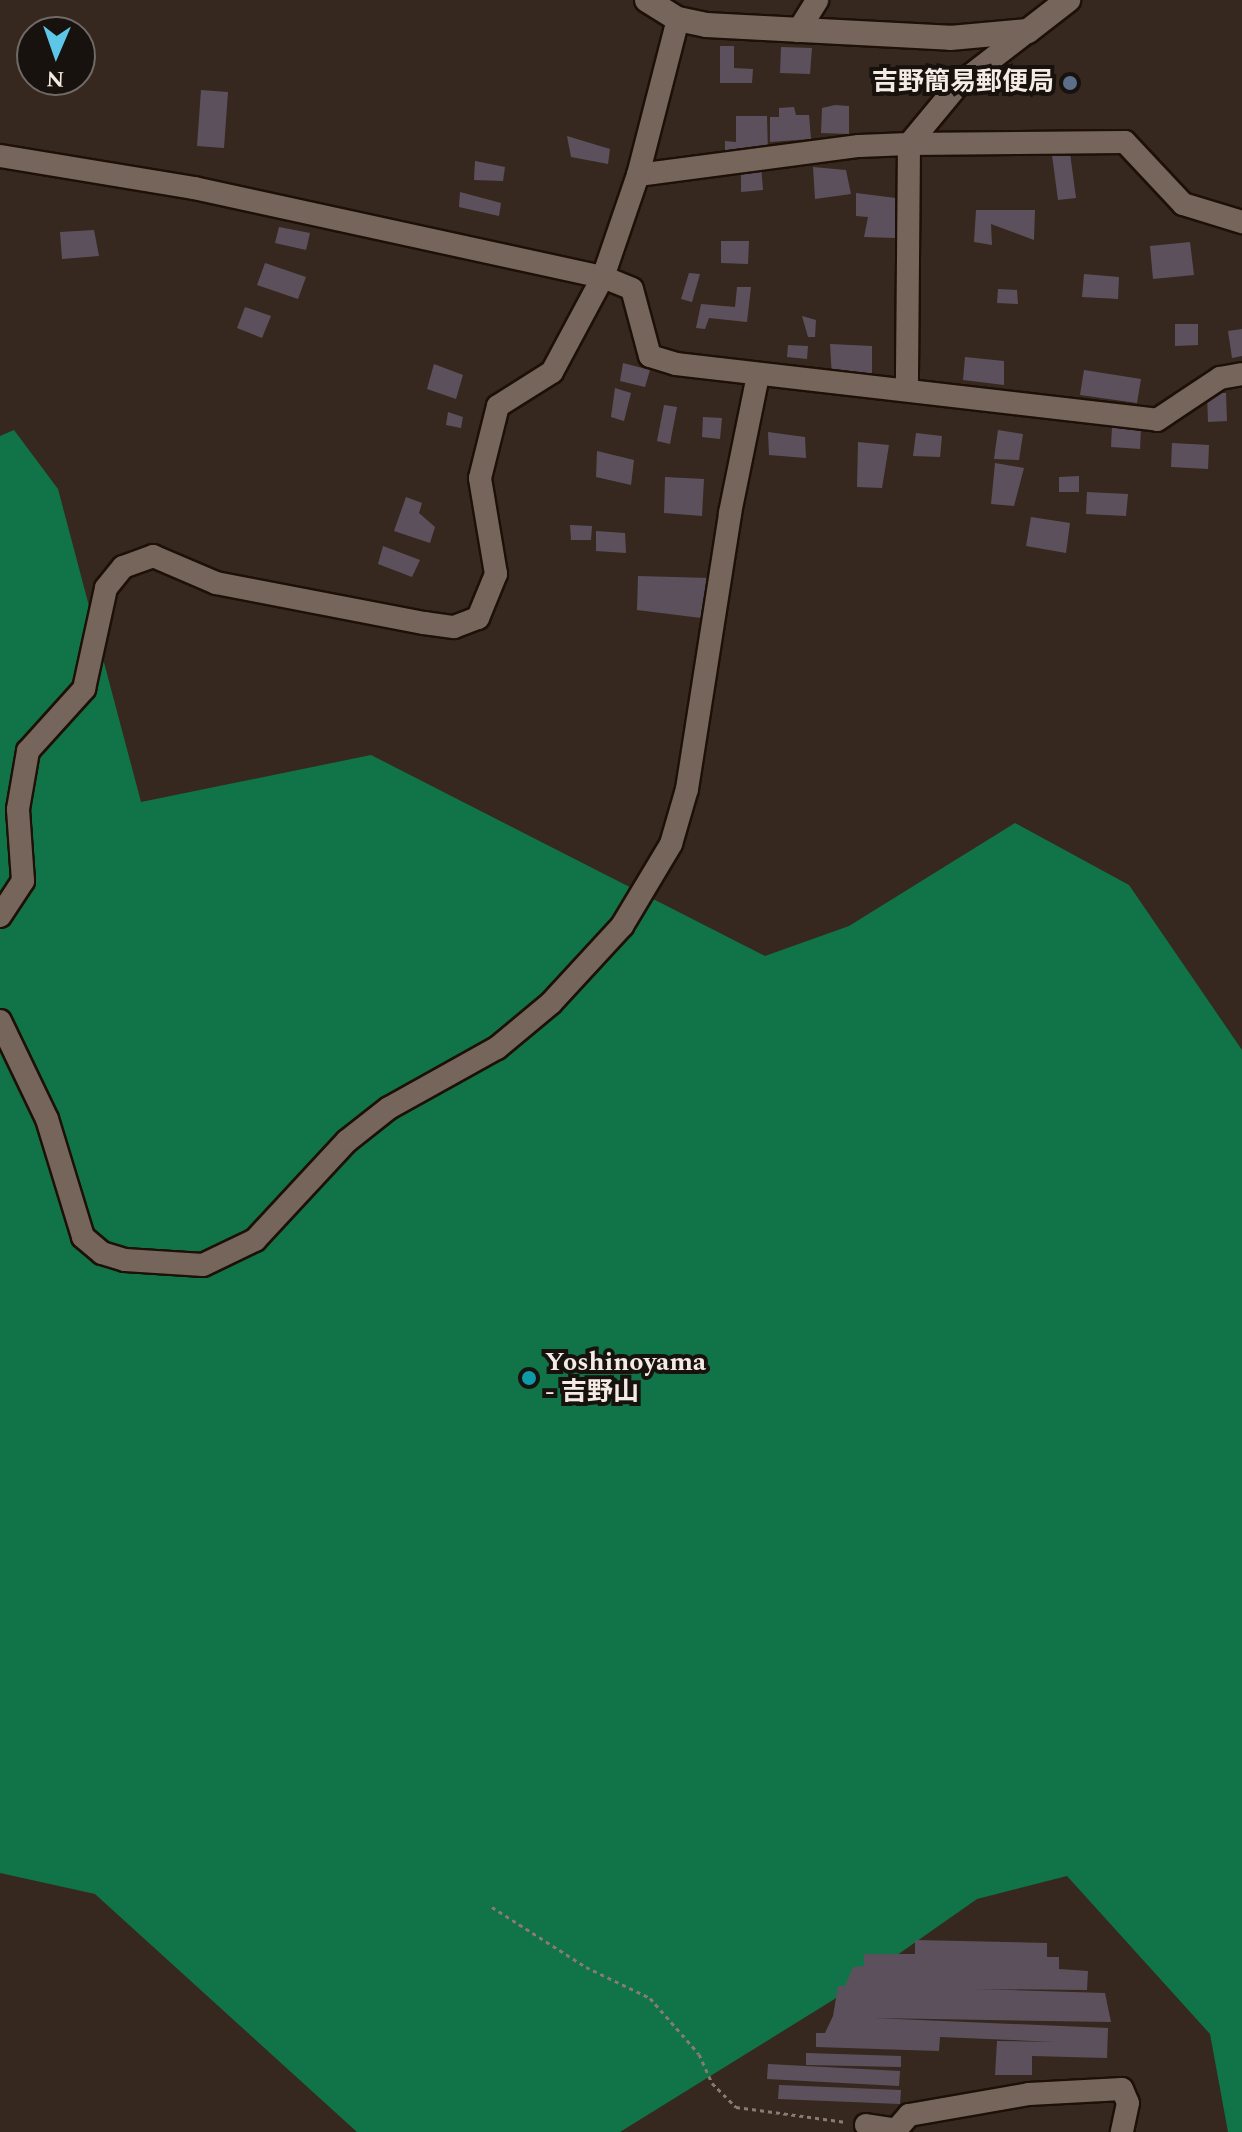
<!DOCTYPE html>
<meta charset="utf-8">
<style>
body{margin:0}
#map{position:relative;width:1242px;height:2132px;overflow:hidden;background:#36281e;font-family:Spectral,"Noto Sans JP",serif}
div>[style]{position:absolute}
.forest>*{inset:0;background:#117348}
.building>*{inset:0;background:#5d505d}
.path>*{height:3px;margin-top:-1.5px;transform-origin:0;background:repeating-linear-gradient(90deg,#877b73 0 4px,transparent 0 8px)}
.roads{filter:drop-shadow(2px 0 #1d1007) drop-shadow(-2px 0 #1d1007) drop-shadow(0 2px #1d1007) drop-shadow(0 -2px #1d1007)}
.street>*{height:22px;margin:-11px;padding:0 11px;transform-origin:11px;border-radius:11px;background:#76655a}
.secondary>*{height:24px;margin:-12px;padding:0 12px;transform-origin:12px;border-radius:12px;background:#76655a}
.dots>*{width:22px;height:22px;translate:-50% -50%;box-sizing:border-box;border:4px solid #18120e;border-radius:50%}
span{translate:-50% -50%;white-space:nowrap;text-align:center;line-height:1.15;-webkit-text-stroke:8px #18120e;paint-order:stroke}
.poi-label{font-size:26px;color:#f5ebe5;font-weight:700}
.right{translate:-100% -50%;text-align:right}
.left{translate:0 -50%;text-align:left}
.north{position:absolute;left:16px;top:16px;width:80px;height:80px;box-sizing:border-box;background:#18120e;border:2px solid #706964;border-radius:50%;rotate:182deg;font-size:22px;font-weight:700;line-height:32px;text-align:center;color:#f5ebe5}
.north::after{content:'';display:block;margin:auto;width:28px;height:36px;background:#5dc7e8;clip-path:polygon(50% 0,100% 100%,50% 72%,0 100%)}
</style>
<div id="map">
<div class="forest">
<i style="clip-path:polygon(14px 430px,58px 489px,141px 802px,371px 755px,765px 956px,849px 926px,1015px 823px,1129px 885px,1242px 1050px,1242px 2132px,1228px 2132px,1210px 2034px,1067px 1876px,977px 1899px,833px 2000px,620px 2132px,357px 2132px,95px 1894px,0 1873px,0 436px)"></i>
</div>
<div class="building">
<i style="clip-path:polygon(720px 46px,734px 46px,734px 68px,753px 69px,752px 83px,720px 83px)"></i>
<i style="clip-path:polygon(781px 47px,812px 48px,810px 74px,780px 73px)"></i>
<i style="clip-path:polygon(201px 90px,228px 92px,224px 148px,197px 146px)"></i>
<i style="clip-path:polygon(835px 105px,849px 106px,849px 134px,821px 133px,822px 108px)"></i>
<i style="clip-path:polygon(794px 107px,796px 115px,809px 115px,811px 139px,770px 142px,770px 117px,779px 117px,779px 108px)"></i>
<i style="clip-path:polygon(736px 116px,767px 116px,768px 153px,725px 156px,725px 141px,736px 142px)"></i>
<i style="clip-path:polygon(567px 136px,610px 149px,608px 164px,571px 157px)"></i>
<i style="clip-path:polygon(1070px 153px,1076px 198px,1058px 200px,1052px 155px)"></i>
<i style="clip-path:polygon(475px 161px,505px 167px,503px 181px,474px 180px)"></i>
<i style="clip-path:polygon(761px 165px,763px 190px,741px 192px,741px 168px)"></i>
<i style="clip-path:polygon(813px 167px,846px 170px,851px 194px,815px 199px)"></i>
<i style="clip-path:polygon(460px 192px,501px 203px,499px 216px,459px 207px)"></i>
<i style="clip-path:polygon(856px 193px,896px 198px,895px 238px,864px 237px,868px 217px,856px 216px)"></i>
<i style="clip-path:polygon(976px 210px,1035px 210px,1034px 240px,991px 224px,992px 245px,974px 242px)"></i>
<i style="clip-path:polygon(279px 227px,310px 233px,306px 250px,275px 243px)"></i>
<i style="clip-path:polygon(94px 230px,99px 256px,62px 259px,60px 232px)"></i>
<i style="clip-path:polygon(721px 241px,749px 241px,748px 264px,721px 263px)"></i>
<i style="clip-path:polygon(1190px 242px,1194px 275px,1153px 279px,1150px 246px)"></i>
<i style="clip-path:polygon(265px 263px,306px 277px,298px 299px,257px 285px)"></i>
<i style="clip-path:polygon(689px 273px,700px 274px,692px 302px,681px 299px)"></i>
<i style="clip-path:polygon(1084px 274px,1119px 277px,1118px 299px,1082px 297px)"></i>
<i style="clip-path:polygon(737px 287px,751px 287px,747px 322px,709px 318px,705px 329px,696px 328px,701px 304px,735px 307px)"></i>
<i style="clip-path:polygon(998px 289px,1017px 290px,1018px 304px,997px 303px)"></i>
<i style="clip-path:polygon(245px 307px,271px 316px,262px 338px,237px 328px)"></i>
<i style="clip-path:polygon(802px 316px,816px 320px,815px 337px,808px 337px)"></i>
<i style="clip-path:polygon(1175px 324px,1198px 324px,1198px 345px,1175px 346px)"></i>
<i style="clip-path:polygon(1242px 329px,1242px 356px,1232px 358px,1228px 331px)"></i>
<i style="clip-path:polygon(830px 344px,872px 346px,872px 378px,832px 378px)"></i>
<i style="clip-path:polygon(788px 345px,808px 346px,807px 359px,787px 357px)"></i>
<i style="clip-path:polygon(965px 357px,1004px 361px,1004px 385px,963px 380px)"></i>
<i style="clip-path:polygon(623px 363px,650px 370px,645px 387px,620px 381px)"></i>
<i style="clip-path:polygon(434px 364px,463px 375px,456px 399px,427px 389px)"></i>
<i style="clip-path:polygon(1084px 370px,1141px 379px,1137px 403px,1080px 395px)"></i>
<i style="clip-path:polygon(615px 388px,631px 393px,624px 421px,611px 417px)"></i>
<i style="clip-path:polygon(1207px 393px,1226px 393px,1227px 421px,1208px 422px)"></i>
<i style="clip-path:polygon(664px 405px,677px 407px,670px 444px,657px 441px)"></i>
<i style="clip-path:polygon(448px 412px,463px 417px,461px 428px,446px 425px)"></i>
<i style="clip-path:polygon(703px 417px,722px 418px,720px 439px,702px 437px)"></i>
<i style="clip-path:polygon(1112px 426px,1141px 428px,1140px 449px,1111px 447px)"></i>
<i style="clip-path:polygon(998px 430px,1023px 434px,1019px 460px,994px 459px)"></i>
<i style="clip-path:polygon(768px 432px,805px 437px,806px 458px,769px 455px)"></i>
<i style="clip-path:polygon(916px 433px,942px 436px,940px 457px,913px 456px)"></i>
<i style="clip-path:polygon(858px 442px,889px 445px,882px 488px,857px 487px)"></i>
<i style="clip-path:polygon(1172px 443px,1209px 445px,1208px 469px,1171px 467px)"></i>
<i style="clip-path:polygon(597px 451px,634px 460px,631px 485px,596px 477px)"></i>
<i style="clip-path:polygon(995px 463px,1024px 468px,1014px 506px,991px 504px)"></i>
<i style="clip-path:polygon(1079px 476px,1079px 492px,1059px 492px,1059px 477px)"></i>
<i style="clip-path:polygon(665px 477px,704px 479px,702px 516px,664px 513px)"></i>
<i style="clip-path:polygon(1087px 492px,1128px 494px,1126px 516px,1086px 514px)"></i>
<i style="clip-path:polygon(406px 497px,422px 503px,419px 513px,435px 527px,430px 543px,394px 531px)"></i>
<i style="clip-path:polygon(1031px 517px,1070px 523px,1066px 553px,1026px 546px)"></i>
<i style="clip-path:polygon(570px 525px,592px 526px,591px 540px,571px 540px)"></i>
<i style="clip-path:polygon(596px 531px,625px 533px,626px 553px,596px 551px)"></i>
<i style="clip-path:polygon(383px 546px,420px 560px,412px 577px,378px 564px)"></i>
<i style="clip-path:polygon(638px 576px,710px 578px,701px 618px,637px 610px)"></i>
<i style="clip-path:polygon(915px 1940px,1047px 1943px,1047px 1957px,1059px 1957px,1059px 1969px,1088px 1971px,1087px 1990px,975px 1989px,1105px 1993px,1111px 2022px,874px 2018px,1108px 2028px,1107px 2058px,1032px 2056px,1032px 2075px,995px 2075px,997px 2041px,1056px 2042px,940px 2037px,939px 2051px,816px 2047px,816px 2033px,825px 2033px,833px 2016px,838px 1986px,845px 1986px,853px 1967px,864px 1966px,864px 1954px,915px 1954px)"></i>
<i style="clip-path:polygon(806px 2053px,901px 2056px,901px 2067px,806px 2065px)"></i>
<i style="clip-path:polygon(768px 2064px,900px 2071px,899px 2086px,767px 2079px)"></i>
<i style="clip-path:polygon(779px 2085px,901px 2090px,900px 2104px,778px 2099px)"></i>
</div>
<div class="path">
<i style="left:492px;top:1907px;width:112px;rotate:32.6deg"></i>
<i style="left:586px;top:1967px;width:71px;rotate:25.8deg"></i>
<i style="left:650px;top:1998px;width:74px;rotate:48.8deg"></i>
<i style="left:699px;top:2054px;width:32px;rotate:66deg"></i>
<i style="left:712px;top:2083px;width:34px;rotate:45deg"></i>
<i style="left:736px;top:2107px;width:111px;rotate:7.8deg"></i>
</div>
<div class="roads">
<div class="street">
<i style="left:798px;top:31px;width:36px;rotate:-58deg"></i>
<i style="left:1028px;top:31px;width:88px;rotate:142.4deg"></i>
<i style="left:958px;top:85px;width:77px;rotate:129.7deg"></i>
<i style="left:909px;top:144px;width:216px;rotate:-0.5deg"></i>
<i style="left:1125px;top:142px;width:85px;rotate:46.9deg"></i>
<i style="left:1183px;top:204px;width:62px;rotate:17deg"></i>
<i style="left:0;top:156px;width:197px;rotate:9.4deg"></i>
<i style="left:194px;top:188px;width:419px;rotate:12.3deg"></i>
<i style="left:603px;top:277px;width:31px;rotate:22deg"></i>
<i style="left:632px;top:289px;width:69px;rotate:75deg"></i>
<i style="left:650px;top:356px;width:27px;rotate:17deg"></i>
<i style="left:676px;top:364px;width:484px;rotate:6.6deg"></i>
<i style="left:1157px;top:420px;width:76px;rotate:-33.7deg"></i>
<i style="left:1220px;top:378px;width:22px;rotate:-10deg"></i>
<i style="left:638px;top:175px;width:223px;rotate:-7.5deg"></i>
<i style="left:859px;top:146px;width:50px;rotate:-2.3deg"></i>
<i style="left:909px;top:144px;width:245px;rotate:90.5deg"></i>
<i style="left:0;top:916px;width:42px;rotate:-56.7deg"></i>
<i style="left:23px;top:881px;width:72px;rotate:-94deg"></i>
<i style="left:18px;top:809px;width:59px;rotate:-80.2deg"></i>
<i style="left:28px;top:751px;width:84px;rotate:-47.9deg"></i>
<i style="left:84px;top:689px;width:103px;rotate:-77.7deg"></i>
<i style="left:106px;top:588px;width:27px;rotate:-51deg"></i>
<i style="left:123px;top:567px;width:32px;rotate:-20deg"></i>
<i style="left:153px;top:556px;width:69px;rotate:23.2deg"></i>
<i style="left:216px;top:583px;width:212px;rotate:10.9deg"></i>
<i style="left:424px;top:623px;width:30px;rotate:8deg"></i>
<i style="left:454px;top:627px;width:26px;rotate:-21deg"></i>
<i style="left:478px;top:618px;width:48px;rotate:-67.8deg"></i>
<i style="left:496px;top:574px;width:97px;rotate:-99.5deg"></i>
<i style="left:480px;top:478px;width:74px;rotate:-76deg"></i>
<i style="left:498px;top:406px;width:64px;rotate:-32.2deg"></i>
<i style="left:552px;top:372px;width:108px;rotate:-61.8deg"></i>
<i style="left:603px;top:277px;width:108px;rotate:-71.1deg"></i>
<i style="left:638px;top:175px;width:161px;rotate:-75.6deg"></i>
<i style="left:0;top:1021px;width:109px;rotate:64.4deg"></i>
<i style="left:47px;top:1119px;width:123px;rotate:73deg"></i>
<i style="left:83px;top:1237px;width:25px;rotate:40deg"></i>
<i style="left:102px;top:1253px;width:24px;rotate:17deg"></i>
<i style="left:125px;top:1260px;width:78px;rotate:3.7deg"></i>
<i style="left:203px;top:1265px;width:58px;rotate:-25.7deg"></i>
<i style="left:255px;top:1240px;width:135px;rotate:-47.1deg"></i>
<i style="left:347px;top:1141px;width:53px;rotate:-38.2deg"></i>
<i style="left:389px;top:1108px;width:124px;rotate:-29.1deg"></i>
<i style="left:497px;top:1048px;width:70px;rotate:-39.8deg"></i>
<i style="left:551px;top:1003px;width:105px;rotate:-47.3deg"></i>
<i style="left:622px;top:926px;width:96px;rotate:-59.1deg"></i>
<i style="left:671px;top:844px;width:57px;rotate:-73.8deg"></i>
<i style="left:687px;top:789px;width:279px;rotate:-81.1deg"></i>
<i style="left:730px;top:513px;width:141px;rotate:-78.5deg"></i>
<i style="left:866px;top:2125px;width:30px;rotate:9deg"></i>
<i style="left:896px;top:2130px;width:20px;rotate:-49deg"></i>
<i style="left:909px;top:2115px;width:122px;rotate:-9.9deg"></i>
<i style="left:1029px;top:2094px;width:93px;rotate:-3.1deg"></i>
<i style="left:1122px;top:2089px;width:15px;rotate:67deg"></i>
<i style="left:1128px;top:2103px;width:30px;rotate:102deg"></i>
</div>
<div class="secondary">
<i style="left:647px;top:0;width:36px;rotate:32deg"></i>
<i style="left:678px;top:19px;width:29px;rotate:12deg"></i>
<i style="left:706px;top:25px;width:244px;rotate:3deg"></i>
<i style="left:950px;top:38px;width:78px;rotate:-5.1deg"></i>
<i style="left:1028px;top:31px;width:51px;rotate:-37.8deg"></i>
</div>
</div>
<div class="dots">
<i style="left:1070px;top:83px;background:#5c6f8a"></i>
<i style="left:529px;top:1378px;background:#0f9aa8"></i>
</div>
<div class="poi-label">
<span class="right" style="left:1054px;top:83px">吉野簡易郵便局</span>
<span class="left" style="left:545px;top:1378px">Yoshinoyama<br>- 吉野山</span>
</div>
<div class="north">N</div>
</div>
